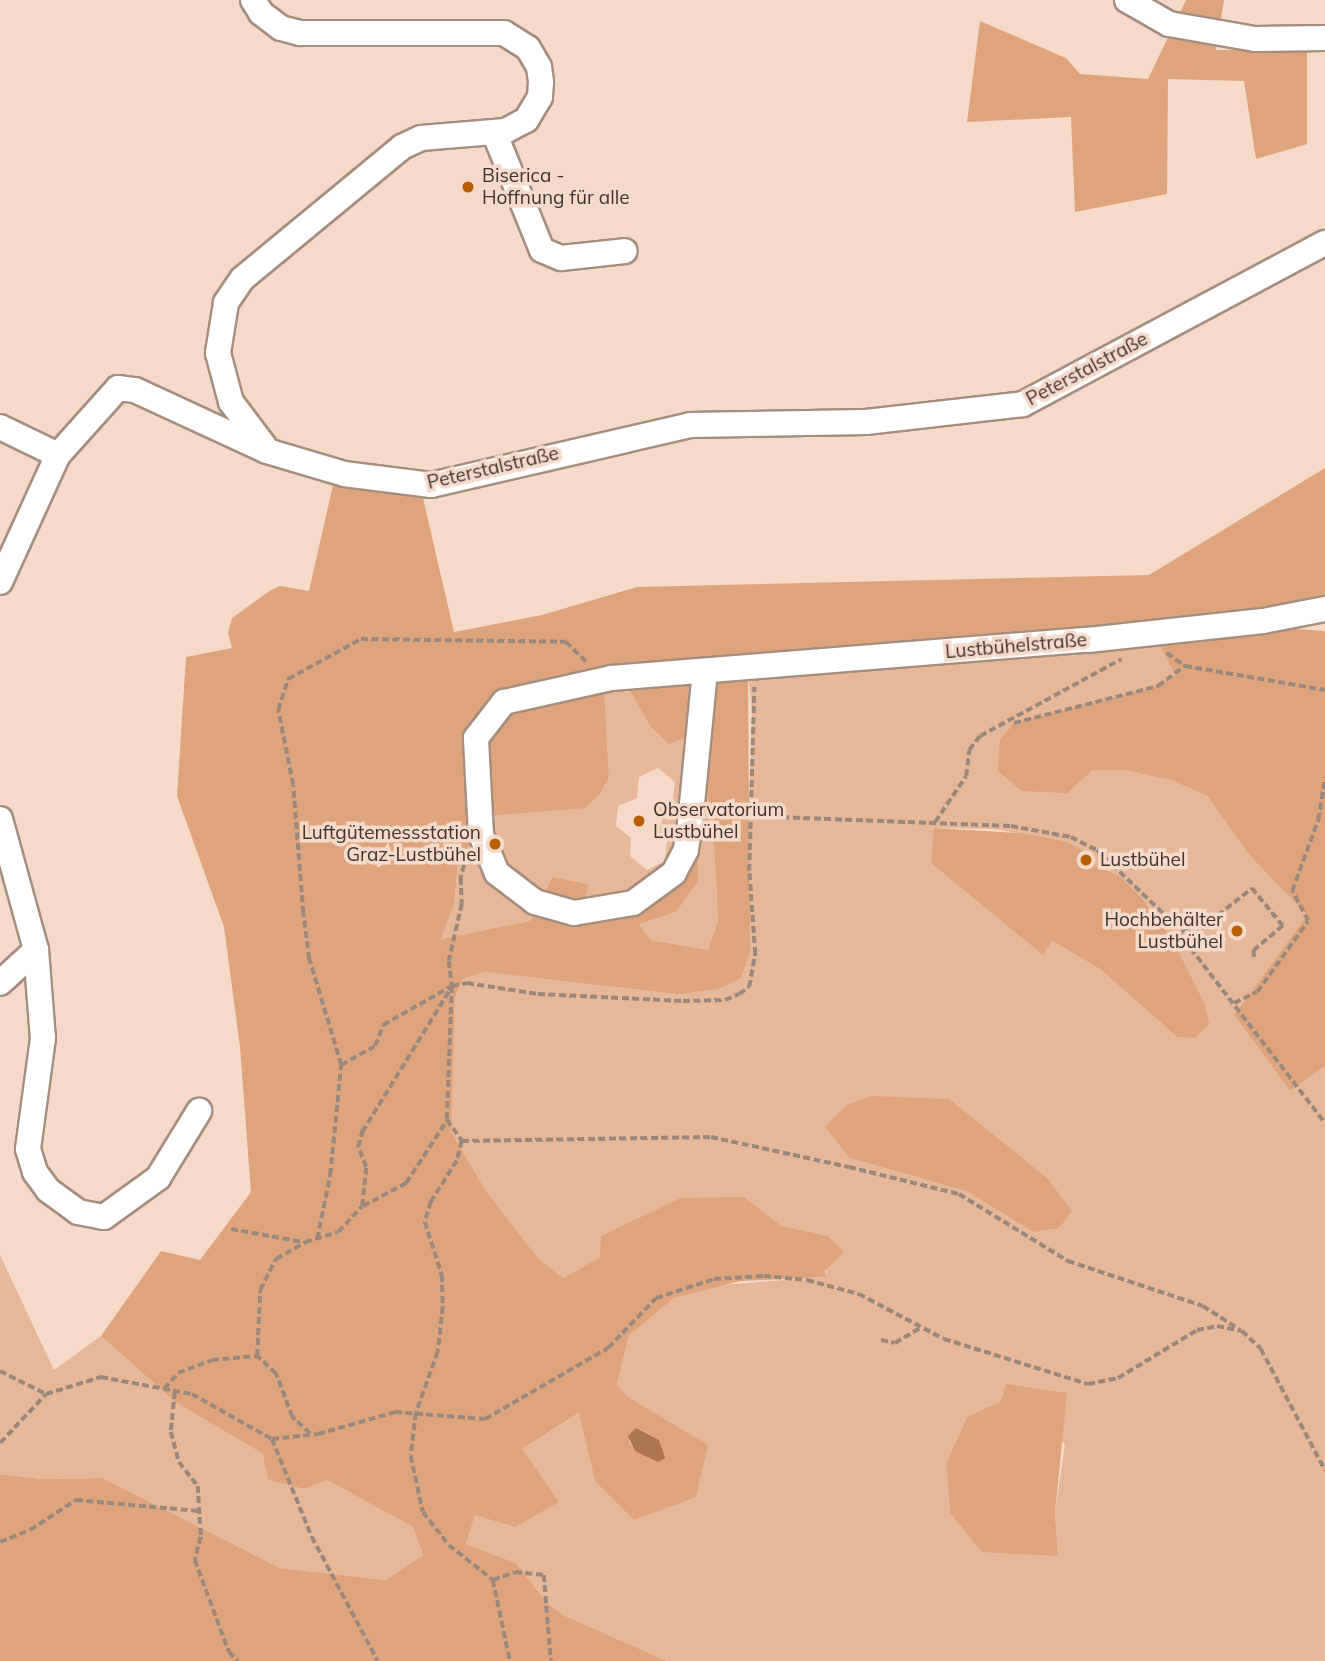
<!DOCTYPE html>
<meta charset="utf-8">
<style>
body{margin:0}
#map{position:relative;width:1325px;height:1661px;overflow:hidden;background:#f5daca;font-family:Mulish,sans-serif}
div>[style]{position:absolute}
.green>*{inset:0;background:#e6b799}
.forest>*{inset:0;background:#dfa47c}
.water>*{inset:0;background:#ae7650}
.path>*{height:3.5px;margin-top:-1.75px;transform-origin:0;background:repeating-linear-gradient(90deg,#9a887c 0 7px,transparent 0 10.5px)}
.roads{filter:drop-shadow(2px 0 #a68e7e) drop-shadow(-2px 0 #a68e7e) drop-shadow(0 2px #a68e7e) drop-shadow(0 -2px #a68e7e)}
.minor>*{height:24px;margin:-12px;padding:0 12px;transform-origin:12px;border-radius:12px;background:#fff}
.dots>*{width:19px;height:19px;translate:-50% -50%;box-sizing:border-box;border:4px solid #f5daca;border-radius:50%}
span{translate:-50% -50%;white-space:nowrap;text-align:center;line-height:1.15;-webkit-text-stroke:7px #f5daca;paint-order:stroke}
.poi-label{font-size:19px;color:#3f352e}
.left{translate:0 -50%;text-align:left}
.right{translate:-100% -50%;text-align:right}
.street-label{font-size:19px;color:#3f352e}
</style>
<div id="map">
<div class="green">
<i style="clip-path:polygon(evenodd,1155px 636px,1175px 675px,1158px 686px,1066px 793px,1093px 770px,1123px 770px,1171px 780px,1207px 796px,1250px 856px,1307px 915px,1234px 1015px,1290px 1091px,1325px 1066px,1325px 1661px,667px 1661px,565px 1616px,548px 1604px,516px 1563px,466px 1544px,475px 1514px,515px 1527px,522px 1449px,580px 1413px,595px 1481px,628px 1397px,617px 1385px,629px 1335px,651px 1314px,674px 1298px,707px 1286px,826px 1277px,828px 1236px,782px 1226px,744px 1197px,600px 1257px,563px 1278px,538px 1258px,486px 1191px,450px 1132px,455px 997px,463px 979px,485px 972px,718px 989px,747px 888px,752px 709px,748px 675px,1155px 636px,934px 828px,993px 829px,1064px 841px,1109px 875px,1118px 875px,1152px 910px,1178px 951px,1177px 1037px,1100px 969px,1052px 941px,1043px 954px,934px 828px,1155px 636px,825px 1127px,1030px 1168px,1047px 1178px,1033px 1232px,966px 1191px,849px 1158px,825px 1127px,1155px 636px,1001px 1401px,1065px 1444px,1055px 1513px,1058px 1556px,950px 1513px,946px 1463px,967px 1417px,1001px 1401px)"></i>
<i style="clip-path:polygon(evenodd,626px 684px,650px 726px,706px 730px,700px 781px,708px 796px,704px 832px,714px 844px,718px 920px,708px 950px,651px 940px,639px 924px,676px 912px,665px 891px,580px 919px,589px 884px,552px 877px,530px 921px,441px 939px,454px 905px,458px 863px,486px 816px,609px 777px,604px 686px,626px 684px,658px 768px,675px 782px,672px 803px,655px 809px,663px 816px,661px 826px,653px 830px,667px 841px,665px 861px,647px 870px,630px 856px,631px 838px,616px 826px,618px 806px,637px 798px,639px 777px,658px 768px)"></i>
<i style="clip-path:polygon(0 1255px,54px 1370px,101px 1336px,175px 1402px,263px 1454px,305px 1489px,327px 1480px,413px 1527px,423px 1555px,386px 1580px,280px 1568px,103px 1478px,42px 1479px,0 1474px)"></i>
</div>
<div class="forest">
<i style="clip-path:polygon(1186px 0,1224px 0,1216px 50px,1307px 50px,1307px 144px,1256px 159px,1244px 81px,1168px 79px,1167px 194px,1075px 212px,1071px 117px,967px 122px,980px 21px,1066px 58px,1080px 74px,1148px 79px)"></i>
<i style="clip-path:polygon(evenodd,1325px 468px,1325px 613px,1282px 628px,1325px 631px,1325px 1066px,1290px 1091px,1234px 1015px,1307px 915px,1250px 856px,1207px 796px,1171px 780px,1123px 770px,1093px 770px,1067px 793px,1022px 791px,998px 771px,1000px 740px,1014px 723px,1157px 686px,1175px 675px,1155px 636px,748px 675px,750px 952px,741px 978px,718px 989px,678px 994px,485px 972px,463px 979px,455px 997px,451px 1132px,486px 1191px,538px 1258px,563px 1278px,600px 1257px,601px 1236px,681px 1198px,744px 1197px,782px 1226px,828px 1236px,844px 1252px,825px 1271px,826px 1277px,740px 1281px,674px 1298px,629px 1335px,617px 1385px,628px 1397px,708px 1445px,696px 1497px,634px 1520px,595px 1481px,579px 1413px,522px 1449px,559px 1502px,515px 1527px,475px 1515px,466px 1544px,516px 1563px,548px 1604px,565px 1616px,667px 1661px,0 1661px,0 1474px,42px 1479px,103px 1478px,280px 1568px,386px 1580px,423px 1555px,413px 1527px,327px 1480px,305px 1489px,268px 1480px,263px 1454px,175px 1402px,101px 1336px,161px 1251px,200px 1260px,251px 1192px,240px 1047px,224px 927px,177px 796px,186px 657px,232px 648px,228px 633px,232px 618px,271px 590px,280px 586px,309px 591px,333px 485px,423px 498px,454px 632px,542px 615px,637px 587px,1149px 575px,1325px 468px,626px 684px,650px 726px,669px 744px,705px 730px,700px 781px,708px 796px,704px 832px,714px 844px,718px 920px,708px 950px,651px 940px,639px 924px,676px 912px,698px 881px,698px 853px,675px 846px,634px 911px,580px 918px,589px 884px,552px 877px,530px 921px,441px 939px,454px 905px,458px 863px,486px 816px,585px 808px,600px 794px,609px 777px,604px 686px,626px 684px,1325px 468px,636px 1428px,648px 1433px,659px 1440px,635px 1451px,628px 1442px,636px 1428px)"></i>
<i style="clip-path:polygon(934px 828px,1020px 833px,1064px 841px,1088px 853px,1098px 868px,1118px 875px,1142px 898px,1172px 939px,1205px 1005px,1209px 1024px,1195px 1038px,1177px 1037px,1100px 969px,1052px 941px,1043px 955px,931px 863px)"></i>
<i style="clip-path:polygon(871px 1096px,949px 1099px,1047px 1178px,1072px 1211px,1059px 1228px,1033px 1232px,966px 1191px,849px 1158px,825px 1127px,845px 1106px)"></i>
<i style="clip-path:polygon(1006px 1384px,1067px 1393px,1055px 1513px,1058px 1556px,982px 1552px,950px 1513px,946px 1463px,967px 1417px,1001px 1401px)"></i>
</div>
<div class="water">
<i style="clip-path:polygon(636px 1428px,659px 1440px,665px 1458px,658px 1462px,635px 1451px,628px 1436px)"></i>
</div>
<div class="path">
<i style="left:1167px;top:653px;width:22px;rotate:36deg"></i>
<i style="left:1185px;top:666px;width:142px;rotate:9.7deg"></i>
<i style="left:1014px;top:723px;width:149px;rotate:-14.4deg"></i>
<i style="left:1158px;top:686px;width:34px;rotate:-37deg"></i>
<i style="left:751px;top:816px;width:260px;rotate:2.2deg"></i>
<i style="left:1011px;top:826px;width:61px;rotate:10.4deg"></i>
<i style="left:1071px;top:837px;width:29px;rotate:27deg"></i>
<i style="left:1097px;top:850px;width:94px;rotate:43.7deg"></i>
<i style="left:1165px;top:915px;width:262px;rotate:52.4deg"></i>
<i style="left:935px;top:822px;width:55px;rotate:-56deg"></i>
<i style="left:966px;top:776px;width:26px;rotate:-83deg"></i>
<i style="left:969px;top:750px;width:18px;rotate:-52deg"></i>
<i style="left:980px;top:736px;width:161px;rotate:-28.6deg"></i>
<i style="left:467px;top:855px;width:24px;rotate:105deg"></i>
<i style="left:461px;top:878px;width:26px;rotate:88deg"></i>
<i style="left:462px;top:904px;width:58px;rotate:102.8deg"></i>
<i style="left:449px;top:961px;width:25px;rotate:83deg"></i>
<i style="left:452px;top:986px;width:15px;rotate:-11deg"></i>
<i style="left:467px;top:983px;width:72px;rotate:8.8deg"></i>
<i style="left:538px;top:994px;width:145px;rotate:2.8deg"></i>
<i style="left:683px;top:1001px;width:42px;rotate:-1.4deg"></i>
<i style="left:725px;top:1000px;width:15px;rotate:-23deg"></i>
<i style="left:739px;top:994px;width:12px;rotate:-35deg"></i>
<i style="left:749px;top:987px;width:34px;rotate:-80deg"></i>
<i style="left:755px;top:954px;width:83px;rotate:-94.1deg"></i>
<i style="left:749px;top:871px;width:184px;rotate:-88.4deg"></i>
<i style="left:1179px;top:934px;width:8px;rotate:-45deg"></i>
<i style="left:1185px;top:928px;width:11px;rotate:41deg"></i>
<i style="left:1193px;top:935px;width:75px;rotate:-38.5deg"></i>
<i style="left:1252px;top:888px;width:49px;rotate:50.8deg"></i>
<i style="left:1283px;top:926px;width:38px;rotate:140deg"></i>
<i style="left:1254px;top:950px;width:10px;rotate:90deg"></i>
<i style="left:452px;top:986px;width:134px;rotate:92.1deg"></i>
<i style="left:447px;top:1120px;width:26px;rotate:54deg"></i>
<i style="left:462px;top:1141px;width:21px;rotate:104deg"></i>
<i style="left:457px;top:1161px;width:49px;rotate:122.4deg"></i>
<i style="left:431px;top:1202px;width:21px;rotate:107deg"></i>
<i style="left:425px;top:1222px;width:56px;rotate:72.2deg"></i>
<i style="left:442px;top:1275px;width:32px;rotate:88deg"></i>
<i style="left:443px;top:1307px;width:45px;rotate:96.3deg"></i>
<i style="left:438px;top:1352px;width:65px;rotate:109.8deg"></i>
<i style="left:416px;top:1413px;width:43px;rotate:96.6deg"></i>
<i style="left:411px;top:1456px;width:57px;rotate:77.9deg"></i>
<i style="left:423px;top:1512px;width:42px;rotate:51.8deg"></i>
<i style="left:449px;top:1545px;width:56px;rotate:38.5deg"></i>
<i style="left:493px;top:1580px;width:83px;rotate:78.1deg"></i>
<i style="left:1234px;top:1003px;width:25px;rotate:-26deg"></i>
<i style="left:1257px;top:992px;width:87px;rotate:-54.3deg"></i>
<i style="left:1308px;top:921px;width:34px;rotate:-118deg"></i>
<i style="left:1292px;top:891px;width:76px;rotate:-69.9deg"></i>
<i style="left:1318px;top:820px;width:43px;rotate:-80.5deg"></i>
<i style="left:341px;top:1065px;width:111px;rotate:-106.8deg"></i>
<i style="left:309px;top:959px;width:46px;rotate:-97.4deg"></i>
<i style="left:303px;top:913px;width:128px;rotate:-94.5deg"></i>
<i style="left:293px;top:785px;width:76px;rotate:-101.3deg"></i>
<i style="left:278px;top:710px;width:33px;rotate:-72deg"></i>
<i style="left:288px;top:679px;width:83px;rotate:-28.7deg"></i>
<i style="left:361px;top:639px;width:205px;rotate:0.8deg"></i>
<i style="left:566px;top:642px;width:28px;rotate:44deg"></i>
<i style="left:462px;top:1141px;width:249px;rotate:-0.9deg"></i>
<i style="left:711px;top:1137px;width:141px;rotate:12.3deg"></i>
<i style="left:849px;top:1167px;width:113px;rotate:13.8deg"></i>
<i style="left:959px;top:1194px;width:128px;rotate:31.6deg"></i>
<i style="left:1068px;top:1261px;width:142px;rotate:18.4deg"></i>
<i style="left:1203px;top:1306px;width:43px;rotate:32.6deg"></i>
<i style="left:363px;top:1206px;width:49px;rotate:-28.1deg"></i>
<i style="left:406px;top:1183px;width:75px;rotate:-56.9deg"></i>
<i style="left:231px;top:1229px;width:73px;rotate:10.2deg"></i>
<i style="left:317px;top:1239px;width:65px;rotate:-78.5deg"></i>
<i style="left:330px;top:1175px;width:111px;rotate:-84.3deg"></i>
<i style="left:341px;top:1065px;width:39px;rotate:-29deg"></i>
<i style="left:375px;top:1046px;width:22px;rotate:-69deg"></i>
<i style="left:383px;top:1025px;width:77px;rotate:-29.6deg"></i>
<i style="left:881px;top:1340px;width:14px;rotate:12deg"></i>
<i style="left:895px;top:1343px;width:31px;rotate:-31deg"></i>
<i style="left:0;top:1371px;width:51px;rotate:26.6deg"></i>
<i style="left:46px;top:1394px;width:58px;rotate:-17.2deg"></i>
<i style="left:101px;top:1377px;width:93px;rotate:10.6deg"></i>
<i style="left:192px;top:1394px;width:92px;rotate:29.4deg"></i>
<i style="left:272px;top:1439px;width:46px;rotate:-6.2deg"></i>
<i style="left:318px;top:1434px;width:80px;rotate:-15.9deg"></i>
<i style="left:395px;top:1412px;width:90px;rotate:4.4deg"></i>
<i style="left:485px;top:1419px;width:142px;rotate:-30deg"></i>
<i style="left:608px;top:1348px;width:69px;rotate:-46.2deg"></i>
<i style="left:656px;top:1298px;width:61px;rotate:-18.1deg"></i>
<i style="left:714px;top:1279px;width:50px;rotate:-3.4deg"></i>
<i style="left:764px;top:1276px;width:43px;rotate:5.3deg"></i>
<i style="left:807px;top:1280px;width:54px;rotate:15.1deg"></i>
<i style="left:859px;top:1294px;width:96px;rotate:27.9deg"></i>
<i style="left:944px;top:1339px;width:151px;rotate:17.4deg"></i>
<i style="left:1088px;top:1384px;width:31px;rotate:-11deg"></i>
<i style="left:1118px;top:1378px;width:92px;rotate:-31.3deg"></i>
<i style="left:1197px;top:1330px;width:20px;rotate:-11deg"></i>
<i style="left:1217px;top:1326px;width:25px;rotate:11deg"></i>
<i style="left:1242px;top:1331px;width:26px;rotate:43deg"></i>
<i style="left:1261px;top:1349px;width:137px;rotate:62.1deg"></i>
<i style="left:164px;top:1389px;width:21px;rotate:-49deg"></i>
<i style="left:178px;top:1373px;width:36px;rotate:-21deg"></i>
<i style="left:212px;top:1360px;width:45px;rotate:-5.1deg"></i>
<i style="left:175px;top:1392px;width:40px;rotate:95.7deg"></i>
<i style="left:171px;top:1432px;width:31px;rotate:75deg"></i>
<i style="left:179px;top:1462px;width:31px;rotate:52deg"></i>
<i style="left:198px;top:1486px;width:51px;rotate:86.6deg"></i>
<i style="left:201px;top:1537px;width:24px;rotate:105deg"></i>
<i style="left:195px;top:1560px;width:98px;rotate:69.7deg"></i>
<i style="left:229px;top:1652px;width:13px;rotate:45deg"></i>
<i style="left:310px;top:1434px;width:25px;rotate:-137deg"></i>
<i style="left:292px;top:1417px;width:46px;rotate:-110.4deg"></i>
<i style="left:276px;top:1374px;width:26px;rotate:-137deg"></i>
<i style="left:257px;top:1356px;width:66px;rotate:-87.4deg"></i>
<i style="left:260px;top:1290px;width:35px;rotate:-63deg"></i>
<i style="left:276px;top:1259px;width:34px;rotate:-30deg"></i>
<i style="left:305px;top:1242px;width:34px;rotate:-17deg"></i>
<i style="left:338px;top:1232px;width:35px;rotate:-47deg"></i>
<i style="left:362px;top:1206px;width:39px;rotate:-84deg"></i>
<i style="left:366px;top:1167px;width:22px;rotate:-112deg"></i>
<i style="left:358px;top:1147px;width:16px;rotate:-75deg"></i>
<i style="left:362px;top:1132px;width:169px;rotate:-58.3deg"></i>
<i style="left:272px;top:1439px;width:106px;rotate:67.8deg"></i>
<i style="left:312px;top:1537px;width:140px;rotate:62deg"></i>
<i style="left:0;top:1443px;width:67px;rotate:-46.8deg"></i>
<i style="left:0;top:1542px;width:32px;rotate:-22deg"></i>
<i style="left:30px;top:1530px;width:55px;rotate:-33.1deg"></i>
<i style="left:76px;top:1500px;width:123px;rotate:5.1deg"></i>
<i style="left:493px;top:1580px;width:23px;rotate:-20deg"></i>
<i style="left:515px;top:1572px;width:29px;rotate:6deg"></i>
<i style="left:544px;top:1575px;width:86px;rotate:85.3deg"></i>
</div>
<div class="roads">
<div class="minor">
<i style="left:253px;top:0;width:15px;rotate:58deg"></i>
<i style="left:261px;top:13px;width:25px;rotate:37deg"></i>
<i style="left:281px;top:28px;width:20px;rotate:15deg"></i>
<i style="left:300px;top:33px;width:204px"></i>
<i style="left:504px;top:33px;width:28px;rotate:32deg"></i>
<i style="left:528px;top:48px;width:22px;rotate:60deg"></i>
<i style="left:539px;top:67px;width:15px;rotate:82deg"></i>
<i style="left:541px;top:82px;width:15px;rotate:94deg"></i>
<i style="left:540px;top:97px;width:27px;rotate:121deg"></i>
<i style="left:526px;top:120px;width:24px;rotate:152deg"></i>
<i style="left:505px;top:131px;width:84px;rotate:175.2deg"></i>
<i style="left:421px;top:138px;width:21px;rotate:155deg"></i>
<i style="left:402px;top:147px;width:207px;rotate:140.5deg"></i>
<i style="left:242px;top:279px;width:29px;rotate:124deg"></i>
<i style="left:226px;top:303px;width:51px;rotate:99.1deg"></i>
<i style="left:218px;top:353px;width:51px;rotate:75.1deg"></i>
<i style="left:231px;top:402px;width:56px;rotate:52.9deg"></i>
<i style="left:1127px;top:0;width:48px;rotate:29.7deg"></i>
<i style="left:1169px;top:24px;width:87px;rotate:9.9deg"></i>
<i style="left:1255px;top:39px;width:70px;rotate:-0.8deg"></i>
<i style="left:494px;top:132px;width:127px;rotate:67.9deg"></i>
<i style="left:542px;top:250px;width:21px;rotate:23deg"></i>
<i style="left:561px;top:258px;width:64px;rotate:-6.2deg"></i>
<i style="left:0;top:427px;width:64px;rotate:25.8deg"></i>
<i style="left:0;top:582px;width:140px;rotate:-65.5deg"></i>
<i style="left:58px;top:455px;width:90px;rotate:-48.2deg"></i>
<i style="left:118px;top:388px;width:17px;rotate:7deg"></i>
<i style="left:135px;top:390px;width:145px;rotate:24.8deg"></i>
<i style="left:267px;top:451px;width:80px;rotate:16.6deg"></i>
<i style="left:344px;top:474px;width:88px;rotate:7.2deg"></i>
<i style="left:431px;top:485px;width:266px;rotate:-13deg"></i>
<i style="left:690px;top:425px;width:176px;rotate:-1deg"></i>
<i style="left:866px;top:422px;width:158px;rotate:-6.5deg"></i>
<i style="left:1023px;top:404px;width:342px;rotate:-28.1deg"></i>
<i style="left:705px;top:671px;width:154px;rotate:95.6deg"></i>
<i style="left:690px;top:824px;width:26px;rotate:99deg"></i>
<i style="left:686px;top:850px;width:26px;rotate:118deg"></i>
<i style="left:674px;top:873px;width:51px;rotate:143.8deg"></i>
<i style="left:633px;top:903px;width:60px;rotate:170.4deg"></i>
<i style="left:574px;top:913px;width:41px;rotate:-164.2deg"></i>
<i style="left:535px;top:902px;width:48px;rotate:-142.7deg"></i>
<i style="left:497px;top:873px;width:41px;rotate:-112.8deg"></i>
<i style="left:481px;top:835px;width:97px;rotate:-93deg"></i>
<i style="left:476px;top:738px;width:46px;rotate:-52.1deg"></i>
<i style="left:504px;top:702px;width:110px;rotate:-12.6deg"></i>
<i style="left:611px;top:678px;width:479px;rotate:-4.6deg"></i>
<i style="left:1088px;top:640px;width:176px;rotate:-6.2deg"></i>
<i style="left:1263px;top:621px;width:63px;rotate:-11deg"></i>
<i style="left:0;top:819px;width:136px;rotate:74.6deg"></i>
<i style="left:36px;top:950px;width:88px;rotate:85.5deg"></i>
<i style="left:43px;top:1038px;width:112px;rotate:97.7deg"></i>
<i style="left:28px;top:1149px;width:24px;rotate:73deg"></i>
<i style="left:35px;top:1172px;width:22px;rotate:54deg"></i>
<i style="left:48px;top:1190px;width:37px;rotate:36deg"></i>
<i style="left:78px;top:1212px;width:26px;rotate:11deg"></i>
<i style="left:104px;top:1217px;width:67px;rotate:-35.8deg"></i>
<i style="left:158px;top:1178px;width:79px;rotate:-58.5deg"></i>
<i style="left:0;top:983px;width:49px;rotate:-42.5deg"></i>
</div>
</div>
<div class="dots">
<i style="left:468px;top:187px;background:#b85d00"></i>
<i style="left:639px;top:821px;background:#b85d00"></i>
<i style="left:495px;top:844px;background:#b85d00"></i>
<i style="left:1086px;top:860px;background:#b85d00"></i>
<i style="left:1237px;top:931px;background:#b85d00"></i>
</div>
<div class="poi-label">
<span class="left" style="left:482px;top:187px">Biserica -<br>Hoffnung für alle</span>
<span class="left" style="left:653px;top:821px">Observatorium<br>Lustbühel</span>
<span class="right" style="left:481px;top:844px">Luftgütemessstation<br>Graz-Lustbühel</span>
<span class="left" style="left:1100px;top:860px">Lustbühel</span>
<span class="right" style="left:1223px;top:931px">Hochbehälter<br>Lustbühel</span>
</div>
<div class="street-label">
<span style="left:1087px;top:369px;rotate:-28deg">Peterstalstraße</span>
<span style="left:493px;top:468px;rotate:-13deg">Peterstalstraße</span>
<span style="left:1016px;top:646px;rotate:-5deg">Lustbühelstraße</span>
</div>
</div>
